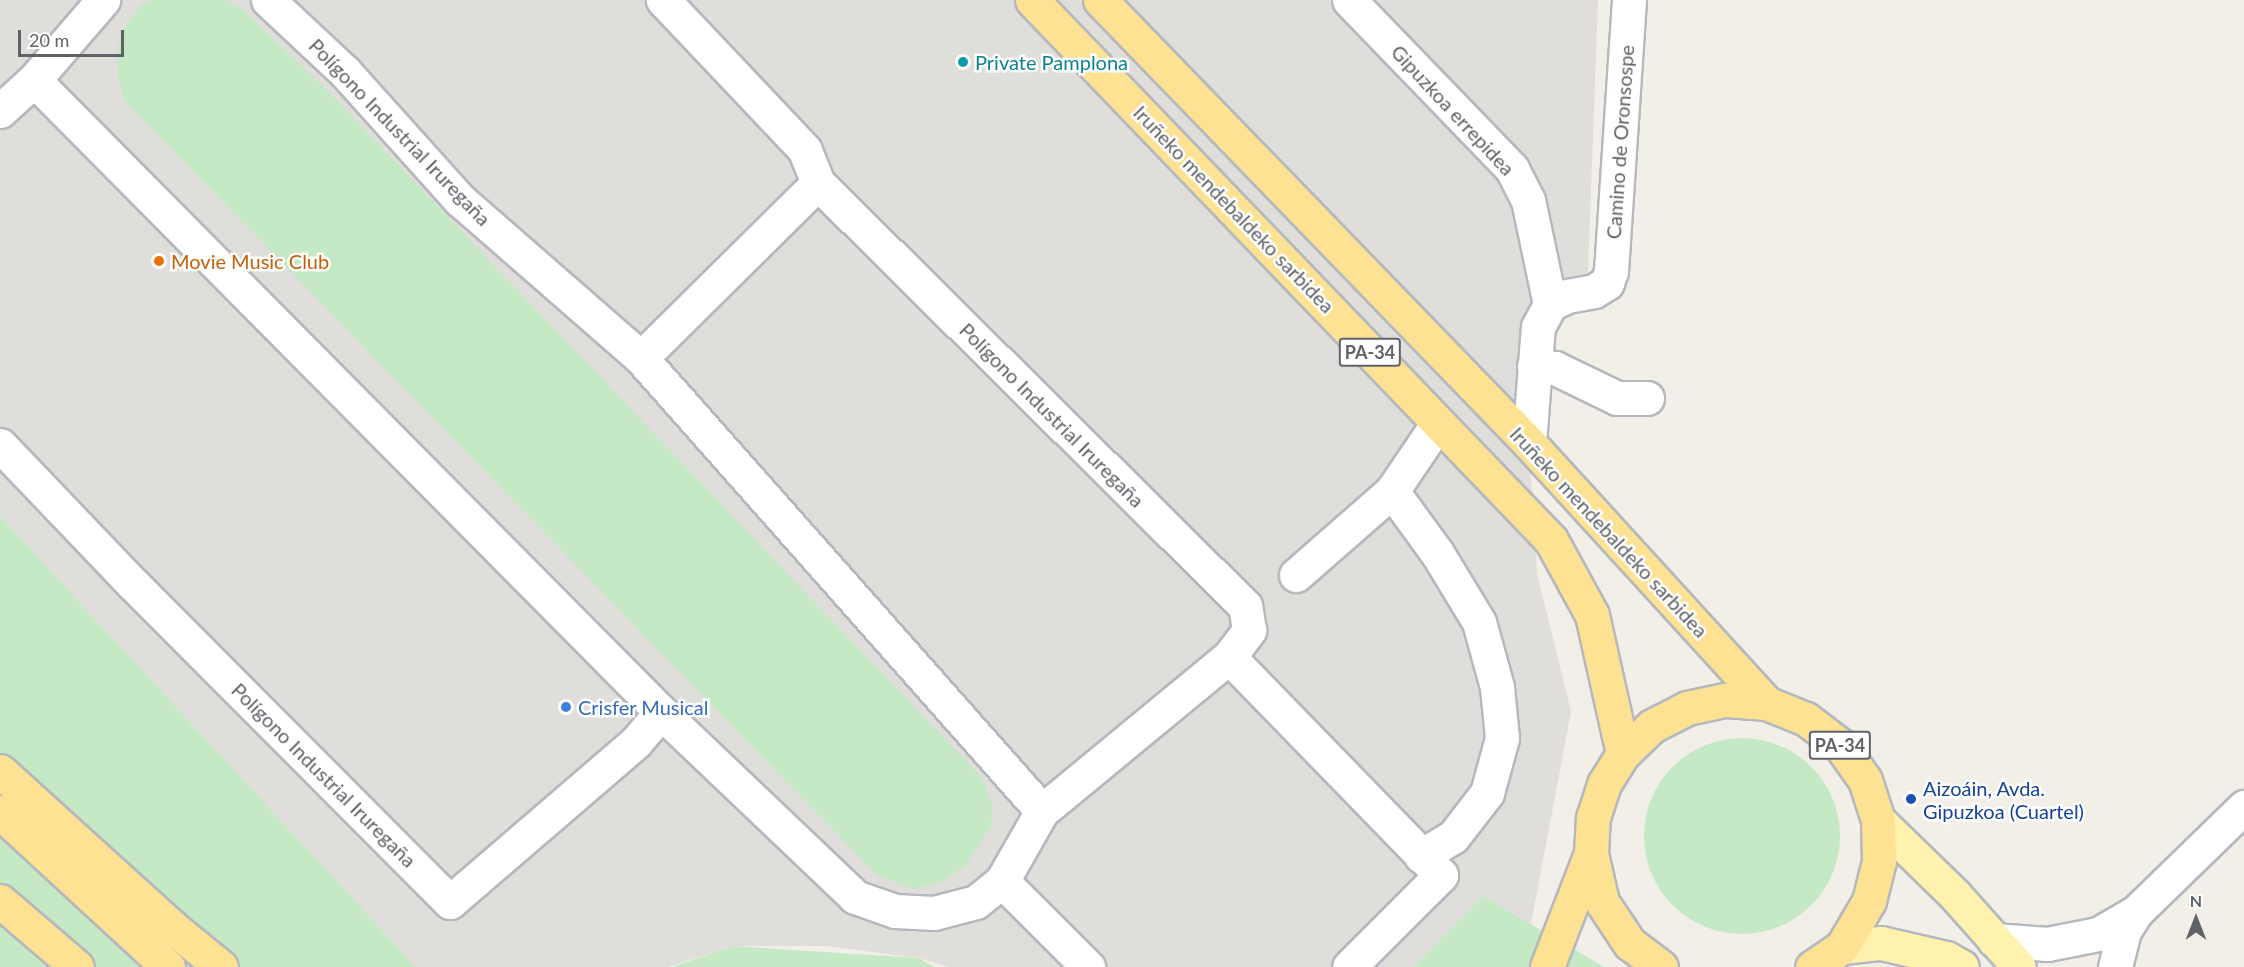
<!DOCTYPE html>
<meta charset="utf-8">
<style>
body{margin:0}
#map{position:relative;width:2244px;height:967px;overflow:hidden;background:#f1efe8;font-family:Lato,sans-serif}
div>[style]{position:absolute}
.industrial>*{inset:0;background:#e0deda}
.green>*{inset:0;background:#c5e8c5}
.round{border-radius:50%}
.roads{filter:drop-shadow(2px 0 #b5b8bc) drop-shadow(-2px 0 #b5b8bc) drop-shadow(0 2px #b5b8bc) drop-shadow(0 -2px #b5b8bc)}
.minor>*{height:33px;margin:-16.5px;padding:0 16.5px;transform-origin:16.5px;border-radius:16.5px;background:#fff}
.major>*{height:33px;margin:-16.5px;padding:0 16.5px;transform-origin:16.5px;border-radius:16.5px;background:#fff2af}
.highway>*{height:33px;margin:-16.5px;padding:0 16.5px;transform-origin:16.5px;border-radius:16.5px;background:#fde293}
.dots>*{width:16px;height:16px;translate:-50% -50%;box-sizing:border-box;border:3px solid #fff;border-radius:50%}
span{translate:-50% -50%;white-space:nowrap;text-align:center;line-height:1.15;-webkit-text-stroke:5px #fff;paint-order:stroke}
.shield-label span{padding:2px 4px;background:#fff;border:2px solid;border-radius:4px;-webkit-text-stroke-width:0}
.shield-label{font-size:18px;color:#5f6368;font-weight:700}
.culture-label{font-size:20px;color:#0d838f}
.left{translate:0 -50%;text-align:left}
.street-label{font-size:20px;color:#5f6368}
.food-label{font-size:20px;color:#c56008}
.shop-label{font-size:20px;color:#366cbe}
.transit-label{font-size:20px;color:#164399}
.north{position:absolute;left:2166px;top:889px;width:60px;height:60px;-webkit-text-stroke:4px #fff;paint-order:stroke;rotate:0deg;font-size:16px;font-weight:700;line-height:24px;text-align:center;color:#5f6368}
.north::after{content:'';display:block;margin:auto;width:21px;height:27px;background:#5f6368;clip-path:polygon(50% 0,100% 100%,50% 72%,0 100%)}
.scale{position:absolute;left:18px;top:30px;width:106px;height:27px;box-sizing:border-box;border:3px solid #5f6368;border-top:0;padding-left:8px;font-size:18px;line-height:21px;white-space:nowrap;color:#5f6368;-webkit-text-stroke:4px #fff;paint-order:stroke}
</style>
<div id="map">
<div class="industrial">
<i style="clip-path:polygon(0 0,1598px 0,1588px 272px,1548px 315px,1529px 443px,1537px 573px,1571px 712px,1531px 924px,1483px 896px,1413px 967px,949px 967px,918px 958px,826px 946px,733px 946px,668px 967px,416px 967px,0 516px)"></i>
</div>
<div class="green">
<i style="clip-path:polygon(152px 0,226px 0,245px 12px,328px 91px,982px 778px,992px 805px,991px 826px,966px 865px,941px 882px,913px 889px,877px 875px,125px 101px,118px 80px,117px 52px,122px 32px,140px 6px)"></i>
<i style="clip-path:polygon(0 516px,416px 967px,0 967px)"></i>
<i class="round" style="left:1644px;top:738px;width:196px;height:196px"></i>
<i style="clip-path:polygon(1483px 896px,1604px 967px,1413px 967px)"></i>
<i style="clip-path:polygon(733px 946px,918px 958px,935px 967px,672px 967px)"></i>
</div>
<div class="roads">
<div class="minor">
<i style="left:268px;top:0;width:105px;rotate:43.1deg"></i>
<i style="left:345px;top:72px;width:172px;rotate:48.1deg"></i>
<i style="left:460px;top:200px;width:240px;rotate:41.1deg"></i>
<i style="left:641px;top:358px;width:605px;rotate:48.48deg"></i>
<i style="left:1349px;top:0;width:235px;rotate:46deg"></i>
<i style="left:1512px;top:169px;width:35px;rotate:63deg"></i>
<i style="left:1528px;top:200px;width:106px;rotate:78.1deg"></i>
<i style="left:34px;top:80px;width:890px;rotate:45.23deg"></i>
<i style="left:661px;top:712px;width:268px;rotate:43.6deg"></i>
<i style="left:855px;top:897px;width:42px;rotate:19.3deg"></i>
<i style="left:895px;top:911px;width:39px;rotate:3deg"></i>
<i style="left:934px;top:913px;width:43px;rotate:-14.7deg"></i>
<i style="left:976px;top:902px;width:33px;rotate:-39deg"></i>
<i style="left:1002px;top:881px;width:81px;rotate:-60.3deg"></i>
<i style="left:1042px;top:811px;width:242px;rotate:-39.5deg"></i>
<i style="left:1229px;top:657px;width:34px;rotate:-53deg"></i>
<i style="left:1249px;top:630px;width:24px;rotate:-99deg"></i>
<i style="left:1245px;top:606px;width:601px;rotate:-135.27deg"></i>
<i style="left:818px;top:183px;width:35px;rotate:-112deg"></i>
<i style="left:805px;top:150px;width:207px;rotate:-133.4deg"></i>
<i style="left:0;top:111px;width:46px;rotate:-42.4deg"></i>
<i style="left:34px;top:80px;width:106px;rotate:-49.2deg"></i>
<i style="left:641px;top:358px;width:249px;rotate:-44.7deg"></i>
<i style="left:1534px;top:366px;width:21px;rotate:5deg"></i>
<i style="left:1555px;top:368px;width:69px;rotate:25.8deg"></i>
<i style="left:1617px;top:398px;width:30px"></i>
<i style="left:1529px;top:443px;width:116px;rotate:-85.6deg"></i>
<i style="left:1538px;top:327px;width:26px;rotate:-62deg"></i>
<i style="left:1550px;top:304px;width:19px;rotate:-25deg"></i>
<i style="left:1567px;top:296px;width:27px;rotate:-10deg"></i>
<i style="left:1594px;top:291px;width:15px;rotate:-32deg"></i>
<i style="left:1607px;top:283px;width:13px;rotate:-72deg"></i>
<i style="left:1611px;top:271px;width:272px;rotate:-86.2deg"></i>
<i style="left:0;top:445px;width:192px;rotate:46.3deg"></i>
<i style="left:133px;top:584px;width:449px;rotate:45.1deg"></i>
<i style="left:450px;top:902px;width:245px;rotate:-40.7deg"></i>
<i style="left:636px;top:742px;width:39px;rotate:-50deg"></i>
<i style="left:1296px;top:575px;width:128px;rotate:-41.2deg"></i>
<i style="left:1229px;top:657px;width:304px;rotate:45.8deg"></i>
<i style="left:1441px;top:875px;width:130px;rotate:135deg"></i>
<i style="left:1421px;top:856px;width:37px;rotate:-31deg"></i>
<i style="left:1453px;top:837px;width:56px;rotate:-52.3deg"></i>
<i style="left:1487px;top:793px;width:57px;rotate:-74.7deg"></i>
<i style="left:1502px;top:738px;width:51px;rotate:-95.6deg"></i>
<i style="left:1497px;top:687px;width:67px;rotate:-105.5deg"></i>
<i style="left:1479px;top:622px;width:81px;rotate:-121.3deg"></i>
<i style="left:1437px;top:553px;width:77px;rotate:-126deg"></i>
<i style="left:1392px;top:491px;width:82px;rotate:-55.9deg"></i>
<i style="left:1002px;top:881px;width:122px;rotate:45deg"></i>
<i style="left:1994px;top:940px;width:53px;rotate:4.3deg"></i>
<i style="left:2047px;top:944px;width:52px;rotate:-11.1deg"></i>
<i style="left:2098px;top:934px;width:44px;rotate:-30.1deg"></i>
<i style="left:2136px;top:912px;width:151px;rotate:-44.2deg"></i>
<i style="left:2115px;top:967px;width:37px;rotate:-76deg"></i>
<i style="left:2124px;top:931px;width:22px;rotate:-58deg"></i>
</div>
<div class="major">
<i style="left:1878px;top:820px;width:107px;rotate:44.2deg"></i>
<i style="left:1955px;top:895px;width:96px;rotate:48.4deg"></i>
<i style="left:1842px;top:947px;width:39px;rotate:-6deg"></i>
<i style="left:1881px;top:943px;width:67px;rotate:13deg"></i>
<i style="left:1946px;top:958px;width:18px;rotate:29deg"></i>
</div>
<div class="highway">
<i style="left:1032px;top:0;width:749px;rotate:46.14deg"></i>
<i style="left:1551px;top:540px;width:85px;rotate:61.3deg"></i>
<i style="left:1592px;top:615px;width:142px;rotate:77.4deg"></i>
<i style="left:1100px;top:0;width:617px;rotate:45.92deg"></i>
<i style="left:1529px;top:443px;width:352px;rotate:47.6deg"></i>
<i style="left:0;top:771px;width:232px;rotate:42.2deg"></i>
<i style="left:172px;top:927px;width:63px;rotate:39.2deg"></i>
<i style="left:0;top:812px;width:229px;rotate:42.7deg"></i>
<i style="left:0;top:901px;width:101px;rotate:40.6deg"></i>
<i style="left:1547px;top:967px;width:122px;rotate:-68.9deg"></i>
<i style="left:1661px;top:967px;width:39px;rotate:-143deg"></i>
<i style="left:1630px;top:944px;width:50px;rotate:-123.7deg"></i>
<i style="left:1602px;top:902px;width:50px;rotate:-102.7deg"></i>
<i style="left:1591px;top:853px;width:35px;rotate:-87deg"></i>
<i style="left:1593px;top:818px;width:36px;rotate:-72deg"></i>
<i style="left:1604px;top:784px;width:36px;rotate:-58deg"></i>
<i style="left:1623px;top:754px;width:40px;rotate:-44deg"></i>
<i style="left:1652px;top:726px;width:39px;rotate:-27deg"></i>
<i style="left:1687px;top:708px;width:40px;rotate:-12deg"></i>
<i style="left:1726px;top:700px;width:40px;rotate:4.3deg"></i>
<i style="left:1766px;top:703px;width:43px;rotate:21.8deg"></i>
<i style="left:1806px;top:719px;width:43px;rotate:37.4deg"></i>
<i style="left:1840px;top:745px;width:43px;rotate:54.5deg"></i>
<i style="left:1865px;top:780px;width:42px;rotate:72deg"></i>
<i style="left:1878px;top:820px;width:41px;rotate:88.6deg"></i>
<i style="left:1879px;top:861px;width:41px;rotate:104deg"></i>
<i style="left:1869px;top:901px;width:53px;rotate:120.4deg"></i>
<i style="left:1842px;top:947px;width:36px;rotate:146deg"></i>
</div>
</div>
<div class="dots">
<i style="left:963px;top:62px;background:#0f9aa8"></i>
<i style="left:159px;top:261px;background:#e8710a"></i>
<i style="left:566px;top:707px;background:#3f7fe0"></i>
<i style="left:1911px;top:799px;background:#1a4fb4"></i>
</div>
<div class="shield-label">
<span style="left:1370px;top:352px">PA-34</span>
<span style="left:1840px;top:745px">PA-34</span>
</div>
<div class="culture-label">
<span class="left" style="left:975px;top:62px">Private Pamplona</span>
</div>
<div class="street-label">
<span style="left:1453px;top:110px;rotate:47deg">Gipuzkoa errepidea</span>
<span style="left:400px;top:132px;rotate:46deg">Polígono Industrial Iruregaña</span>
<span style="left:1620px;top:142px;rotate:-86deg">Camino de Oronsospe</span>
<span style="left:1234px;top:209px;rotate:46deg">Iruñeko mendebaldeko sarbidea</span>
<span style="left:1052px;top:415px;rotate:45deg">Polígono Industrial Iruregaña</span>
<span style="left:1609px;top:532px;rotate:47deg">Iruñeko mendebaldeko sarbidea</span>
<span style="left:324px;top:775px;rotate:45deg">Polígono Industrial Iruregaña</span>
</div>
<div class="food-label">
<span class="left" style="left:171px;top:261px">Movie Music Club</span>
</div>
<div class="shop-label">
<span class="left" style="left:578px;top:707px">Crisfer Musical</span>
</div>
<div class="transit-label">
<span class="left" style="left:1923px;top:800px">Aizoáin, Avda.<br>Gipuzkoa (Cuartel)</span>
</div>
<div class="north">N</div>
<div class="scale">20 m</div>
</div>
